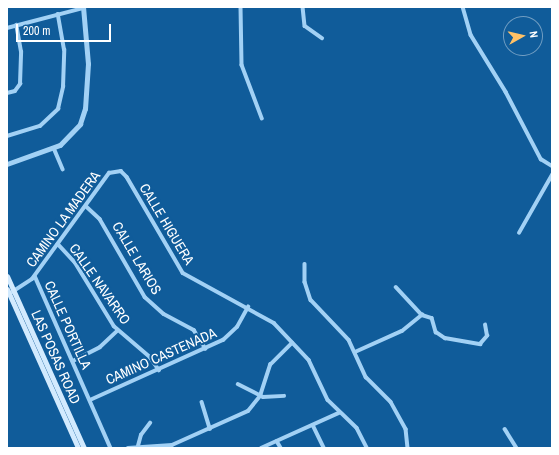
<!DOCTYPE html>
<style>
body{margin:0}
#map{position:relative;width:559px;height:455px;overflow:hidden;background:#105c9a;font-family:"Archivo Narrow",sans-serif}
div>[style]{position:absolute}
.minor>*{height:3.5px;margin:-1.75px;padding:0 1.75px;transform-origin:1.75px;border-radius:1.75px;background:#a2d1f5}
.tertiary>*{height:4.5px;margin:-2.25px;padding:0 2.25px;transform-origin:2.25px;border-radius:2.25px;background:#a2d1f5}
.secondary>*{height:5px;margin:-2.5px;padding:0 2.5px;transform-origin:2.5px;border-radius:2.5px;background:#d2eafe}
span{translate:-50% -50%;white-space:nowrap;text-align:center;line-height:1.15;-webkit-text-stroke:4px #105c9a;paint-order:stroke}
.street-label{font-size:14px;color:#fff}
.frame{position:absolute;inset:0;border:8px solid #fff;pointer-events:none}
.north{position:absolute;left:503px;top:16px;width:40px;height:40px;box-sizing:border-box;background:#105c9a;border:1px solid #709dc2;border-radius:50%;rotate:82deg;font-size:11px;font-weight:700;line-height:16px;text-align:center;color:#fff}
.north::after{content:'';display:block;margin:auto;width:14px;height:18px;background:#ffc166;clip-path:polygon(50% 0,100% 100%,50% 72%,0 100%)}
.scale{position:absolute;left:16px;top:24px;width:95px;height:18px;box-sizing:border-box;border:2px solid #fff;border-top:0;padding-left:5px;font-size:12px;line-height:14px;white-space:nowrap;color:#fff;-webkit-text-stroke:3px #105c9a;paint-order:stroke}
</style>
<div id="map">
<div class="minor">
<i style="left:241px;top:7px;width:58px;rotate:89deg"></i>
<i style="left:242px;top:65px;width:57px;rotate:69.3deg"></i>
<i style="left:303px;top:7px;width:19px;rotate:84deg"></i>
<i style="left:305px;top:26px;width:21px;rotate:35deg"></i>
<i style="left:463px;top:7px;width:29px;rotate:74deg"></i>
<i style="left:471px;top:35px;width:67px;rotate:58.4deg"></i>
<i style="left:506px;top:92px;width:76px;rotate:62.4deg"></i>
<i style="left:541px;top:159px;width:13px;rotate:32deg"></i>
<i style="left:7px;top:28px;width:79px;rotate:-14.7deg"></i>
<i style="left:7px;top:93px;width:8px;rotate:-14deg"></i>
<i style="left:15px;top:91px;width:9px;rotate:-54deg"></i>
<i style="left:20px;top:84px;width:32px;rotate:-88deg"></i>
<i style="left:21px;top:52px;width:27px;rotate:-100deg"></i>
<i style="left:7px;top:136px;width:34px;rotate:-17deg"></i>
<i style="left:40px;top:126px;width:25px;rotate:-43deg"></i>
<i style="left:58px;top:109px;width:23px;rotate:-77deg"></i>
<i style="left:63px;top:87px;width:37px;rotate:-88deg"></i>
<i style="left:64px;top:50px;width:36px;rotate:-100deg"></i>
<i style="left:54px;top:148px;width:23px;rotate:67deg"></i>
<i style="left:86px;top:206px;width:19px;rotate:43deg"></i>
<i style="left:100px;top:219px;width:90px;rotate:60deg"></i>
<i style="left:145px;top:297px;width:25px;rotate:42deg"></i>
<i style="left:164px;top:314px;width:34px;rotate:28deg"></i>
<i style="left:194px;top:330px;width:22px;rotate:58deg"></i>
<i style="left:519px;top:233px;width:67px;rotate:-60.4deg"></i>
<i style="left:58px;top:244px;width:25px;rotate:47deg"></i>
<i style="left:75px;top:262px;width:75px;rotate:58.6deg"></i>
<i style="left:114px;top:326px;width:48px;rotate:40.7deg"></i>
<i style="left:150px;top:357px;width:16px;rotate:55deg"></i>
<i style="left:305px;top:264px;width:18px;rotate:90deg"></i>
<i style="left:305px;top:282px;width:19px;rotate:72deg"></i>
<i style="left:311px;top:300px;width:55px;rotate:46.5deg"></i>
<i style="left:349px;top:340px;width:41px;rotate:65.3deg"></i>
<i style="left:366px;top:377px;width:35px;rotate:45deg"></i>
<i style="left:391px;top:402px;width:31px;rotate:61deg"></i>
<i style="left:406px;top:429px;width:19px;rotate:84deg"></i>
<i style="left:35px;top:276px;width:188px;rotate:66.2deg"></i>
<i style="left:396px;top:287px;width:38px;rotate:47deg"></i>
<i style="left:422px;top:315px;width:10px;rotate:17deg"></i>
<i style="left:432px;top:318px;width:15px;rotate:74deg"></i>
<i style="left:436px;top:332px;width:11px;rotate:34deg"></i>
<i style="left:445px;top:338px;width:36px;rotate:10deg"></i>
<i style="left:480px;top:344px;width:11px;rotate:-49deg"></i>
<i style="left:487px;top:336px;width:11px;rotate:-100deg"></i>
<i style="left:12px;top:292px;width:24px;rotate:-33deg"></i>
<i style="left:32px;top:279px;width:131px;rotate:-54deg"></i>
<i style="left:109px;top:173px;width:12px;rotate:-9deg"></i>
<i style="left:121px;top:171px;width:8px;rotate:45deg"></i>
<i style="left:127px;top:177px;width:111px;rotate:59.7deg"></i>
<i style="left:183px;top:273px;width:104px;rotate:28.8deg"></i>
<i style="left:274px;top:323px;width:51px;rotate:46.6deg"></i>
<i style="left:309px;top:360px;width:44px;rotate:64.6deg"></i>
<i style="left:328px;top:400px;width:40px;rotate:44deg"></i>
<i style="left:357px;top:428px;width:22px;rotate:63deg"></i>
<i style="left:355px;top:352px;width:51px;rotate:-24.1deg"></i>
<i style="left:402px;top:331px;width:26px;rotate:-39deg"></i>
<i style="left:73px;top:361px;width:30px;rotate:-27deg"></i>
<i style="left:100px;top:347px;width:23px;rotate:-43deg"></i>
<i style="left:238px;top:384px;width:28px;rotate:27deg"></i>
<i style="left:263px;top:397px;width:21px;rotate:-3deg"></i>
<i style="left:90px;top:400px;width:146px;rotate:-24.3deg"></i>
<i style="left:223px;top:340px;width:19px;rotate:-43deg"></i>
<i style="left:237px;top:327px;width:23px;rotate:-61deg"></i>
<i style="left:202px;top:402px;width:28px;rotate:73deg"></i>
<i style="left:313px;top:425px;width:25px;rotate:64deg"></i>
<i style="left:505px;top:429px;width:22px;rotate:58deg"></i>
<i style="left:277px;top:441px;width:8px;rotate:60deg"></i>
<i style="left:138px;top:446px;width:11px;rotate:-75deg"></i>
<i style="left:141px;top:435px;width:15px;rotate:-53deg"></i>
<i style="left:128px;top:448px;width:44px;rotate:-3.9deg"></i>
<i style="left:172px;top:445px;width:83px;rotate:-24.1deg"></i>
<i style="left:248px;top:411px;width:19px;rotate:-51deg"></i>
<i style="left:260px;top:396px;width:33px;rotate:-72deg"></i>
<i style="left:270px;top:365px;width:31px;rotate:-45deg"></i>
<i style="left:261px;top:448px;width:85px;rotate:-24.2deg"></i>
</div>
<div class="tertiary">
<i style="left:7px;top:164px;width:56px;rotate:-19.7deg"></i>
<i style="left:60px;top:145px;width:29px;rotate:-46deg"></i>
<i style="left:80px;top:124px;width:16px;rotate:-72deg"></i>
<i style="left:85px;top:109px;width:45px;rotate:-86.2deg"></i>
<i style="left:88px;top:64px;width:57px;rotate:-95deg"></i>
</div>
<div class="secondary">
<i style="left:7px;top:276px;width:188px;rotate:65.9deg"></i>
<i style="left:7px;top:289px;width:174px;rotate:65.9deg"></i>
</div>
<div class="street-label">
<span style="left:63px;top:219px;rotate:-54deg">CAMINO LA MADERA</span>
<span style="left:167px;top:224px;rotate:59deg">CALLE HIGUERA</span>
<span style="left:137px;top:258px;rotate:59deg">CALLE LARIOS</span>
<span style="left:100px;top:284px;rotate:55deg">CALLE NAVARRO</span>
<span style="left:68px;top:325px;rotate:66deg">CALLE PORTILLA</span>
<span style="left:161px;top:356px;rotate:-24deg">CAMINO CASTENADA</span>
<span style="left:56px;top:357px;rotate:66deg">LAS POSAS ROAD</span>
</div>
<div class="frame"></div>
<div class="north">N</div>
<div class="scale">200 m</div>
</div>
